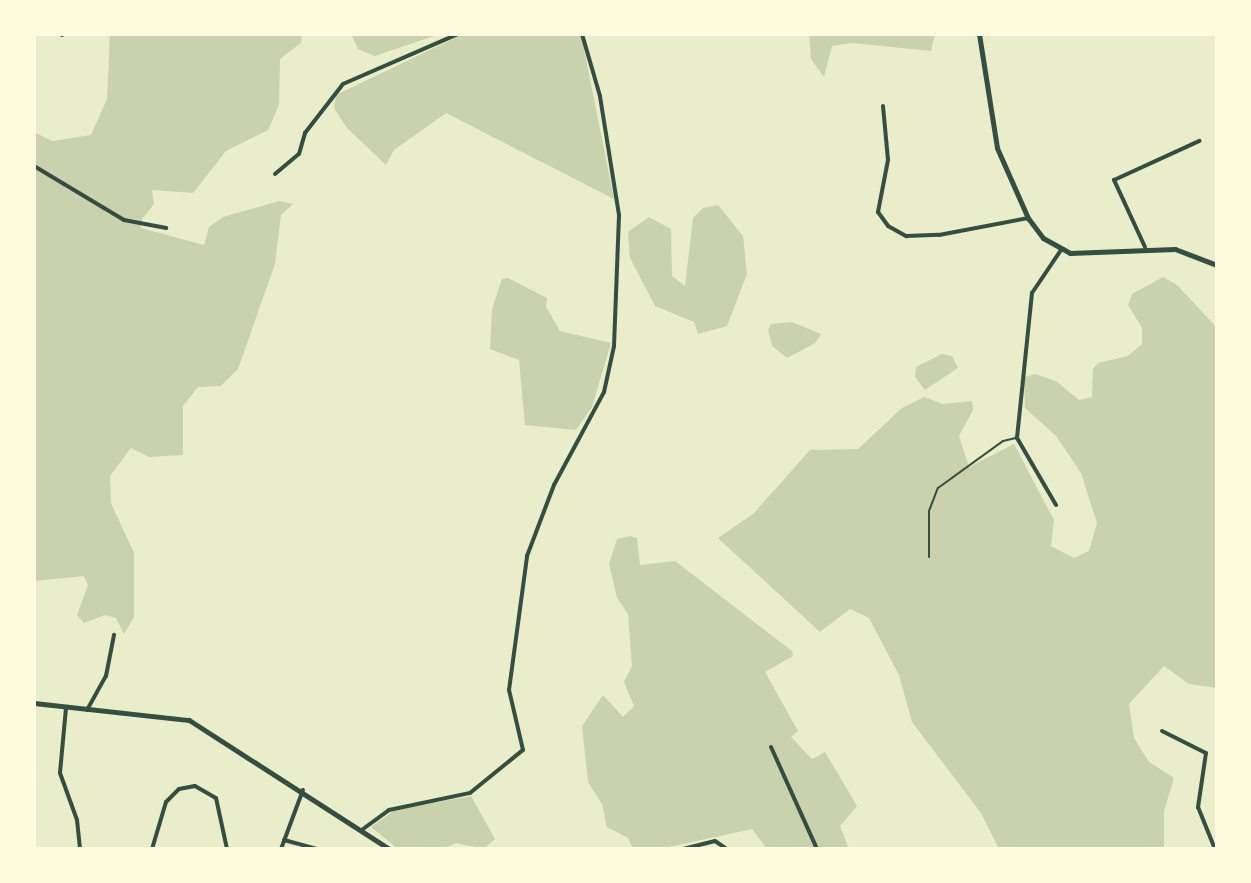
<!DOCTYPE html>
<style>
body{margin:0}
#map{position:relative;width:1251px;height:883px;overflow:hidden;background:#e9edc9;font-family:Rubik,sans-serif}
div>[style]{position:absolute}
.green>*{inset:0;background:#cad2ad}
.service>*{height:2px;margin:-1px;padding:0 1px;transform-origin:1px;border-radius:1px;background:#344e41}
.minor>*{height:4px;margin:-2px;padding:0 2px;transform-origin:2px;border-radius:2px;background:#344e41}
.tertiary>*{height:5px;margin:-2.5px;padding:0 2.5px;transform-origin:2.5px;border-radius:2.5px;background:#344e41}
span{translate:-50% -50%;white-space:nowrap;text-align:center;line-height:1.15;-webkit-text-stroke:7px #fefae0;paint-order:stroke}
.frame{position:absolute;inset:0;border:36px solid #fefae0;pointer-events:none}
</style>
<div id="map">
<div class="green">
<i style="clip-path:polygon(110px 34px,302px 34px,301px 43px,280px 59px,279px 105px,268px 130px,226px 151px,193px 193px,152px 190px,154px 204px,142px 219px,141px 228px,204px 245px,209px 227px,223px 217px,279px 201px,293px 204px,281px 215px,275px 264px,238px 369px,221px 386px,198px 387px,183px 406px,183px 455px,149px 457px,131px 448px,110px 476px,111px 503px,134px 553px,134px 617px,124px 634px,116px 618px,105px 615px,84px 623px,77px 615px,88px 585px,84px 576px,34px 581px,34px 132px,52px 141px,91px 135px,107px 99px)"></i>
<i style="clip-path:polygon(351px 34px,440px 34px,375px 56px,358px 49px)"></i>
<i style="clip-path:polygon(463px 34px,581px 34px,614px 199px,446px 113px,394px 150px,386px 165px,347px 128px,334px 108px,336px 95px)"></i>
<i style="clip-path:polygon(809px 34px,935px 34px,931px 51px,853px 43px,832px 46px,824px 77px,811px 59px)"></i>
<i style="clip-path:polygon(718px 205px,743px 236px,747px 274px,727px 326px,698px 334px,694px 322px,655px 306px,630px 258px,628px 232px,649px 217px,671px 229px,672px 276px,685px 286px,693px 218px,703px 208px)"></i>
<i style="clip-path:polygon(1163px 277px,1177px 285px,1217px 328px,1217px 688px,1189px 684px,1164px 666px,1129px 704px,1134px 738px,1149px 762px,1174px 778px,1164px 811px,1164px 849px,999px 849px,981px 813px,912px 722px,899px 675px,869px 618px,850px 609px,820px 632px,718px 538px,753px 514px,810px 450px,858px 449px,902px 408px,924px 397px,943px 404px,972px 401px,973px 410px,959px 436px,969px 467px,1014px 444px,1054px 520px,1051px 546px,1074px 558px,1089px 551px,1097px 523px,1081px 473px,1056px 436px,1025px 408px,1024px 377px,1035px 374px,1056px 381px,1079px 400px,1092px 397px,1093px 369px,1098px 363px,1128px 356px,1142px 344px,1142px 328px,1128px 305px,1132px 294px)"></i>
<i style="clip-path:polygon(508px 278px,547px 298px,546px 307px,560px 331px,611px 343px,592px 407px,576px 430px,525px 425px,519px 360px,490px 349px,492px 309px,502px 279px)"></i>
<i style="clip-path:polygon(792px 322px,821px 334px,815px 343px,787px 358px,772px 346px,768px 330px,771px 324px)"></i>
<i style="clip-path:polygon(942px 354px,952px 356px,958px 368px,925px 390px,915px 377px,916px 367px)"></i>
<i style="clip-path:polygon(630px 536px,637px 538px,640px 565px,675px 561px,792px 651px,793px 656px,765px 672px,798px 731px,791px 737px,812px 759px,825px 752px,857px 806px,840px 826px,849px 849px,767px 849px,752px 829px,660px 849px,633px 849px,628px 838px,607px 827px,602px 804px,588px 782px,582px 726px,603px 695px,623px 717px,634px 706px,624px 682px,632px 666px,628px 614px,617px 598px,609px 564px,617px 539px)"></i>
<i style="clip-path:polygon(471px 796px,495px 839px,484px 849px,456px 843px,443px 849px,398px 849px,371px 827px,395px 810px)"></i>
</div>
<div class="service">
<i style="left:929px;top:557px;width:46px;rotate:-90deg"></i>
<i style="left:929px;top:511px;width:25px;rotate:-69deg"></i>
<i style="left:938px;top:488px;width:80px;rotate:-35.9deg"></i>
<i style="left:1003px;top:441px;width:13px;rotate:-13deg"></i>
</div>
<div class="minor">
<i style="left:62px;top:34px;width:1px;rotate:90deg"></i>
<i style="left:883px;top:106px;width:54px;rotate:84.7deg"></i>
<i style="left:888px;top:160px;width:53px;rotate:100.9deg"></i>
<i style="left:878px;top:212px;width:17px;rotate:54deg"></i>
<i style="left:888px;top:226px;width:21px;rotate:29deg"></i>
<i style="left:906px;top:236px;width:33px;rotate:-2deg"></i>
<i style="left:939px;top:235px;width:91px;rotate:-10.8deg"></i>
<i style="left:34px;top:166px;width:105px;rotate:31deg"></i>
<i style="left:124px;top:220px;width:43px;rotate:10.8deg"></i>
<i style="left:275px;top:174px;width:31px;rotate:-40deg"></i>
<i style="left:299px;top:154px;width:22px;rotate:-74deg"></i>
<i style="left:305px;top:133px;width:62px;rotate:-52.2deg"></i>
<i style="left:343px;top:84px;width:125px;rotate:-23.5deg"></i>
<i style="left:1145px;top:247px;width:74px;rotate:-114.8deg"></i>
<i style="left:1114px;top:180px;width:94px;rotate:-24.6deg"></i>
<i style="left:1056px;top:505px;width:78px;rotate:-120.2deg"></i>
<i style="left:1017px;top:438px;width:146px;rotate:-84.1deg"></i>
<i style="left:1032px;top:293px;width:52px;rotate:-56deg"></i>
<i style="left:66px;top:708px;width:65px;rotate:95.3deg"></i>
<i style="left:60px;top:773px;width:50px;rotate:70.1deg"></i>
<i style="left:77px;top:820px;width:29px;rotate:84deg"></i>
<i style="left:87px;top:710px;width:39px;rotate:-61deg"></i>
<i style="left:106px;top:676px;width:42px;rotate:-79deg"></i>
<i style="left:1162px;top:731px;width:49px;rotate:26.6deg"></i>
<i style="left:1206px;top:753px;width:55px;rotate:98.4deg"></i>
<i style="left:1198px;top:807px;width:45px;rotate:68deg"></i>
<i style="left:771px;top:747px;width:112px;rotate:65.7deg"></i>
<i style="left:363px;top:829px;width:32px;rotate:-36deg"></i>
<i style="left:389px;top:810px;width:83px;rotate:-11.9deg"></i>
<i style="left:470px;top:793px;width:68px;rotate:-39.1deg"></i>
<i style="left:523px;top:750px;width:62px;rotate:-103.1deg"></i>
<i style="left:509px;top:690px;width:135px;rotate:-82.3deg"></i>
<i style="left:527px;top:556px;width:76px;rotate:-69.2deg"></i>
<i style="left:554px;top:485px;width:106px;rotate:-61.7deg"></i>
<i style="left:604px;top:392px;width:47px;rotate:-77.7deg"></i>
<i style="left:614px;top:346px;width:131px;rotate:-87.8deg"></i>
<i style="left:619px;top:215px;width:121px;rotate:-99.1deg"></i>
<i style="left:600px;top:96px;width:65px;rotate:-106.2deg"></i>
<i style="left:284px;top:840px;width:35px;rotate:15deg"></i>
<i style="left:152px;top:849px;width:49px;rotate:-73.4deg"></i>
<i style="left:166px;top:802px;width:18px;rotate:-45deg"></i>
<i style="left:179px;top:789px;width:16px;rotate:-11deg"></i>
<i style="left:195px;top:786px;width:24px;rotate:30deg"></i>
<i style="left:216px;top:798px;width:52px;rotate:77.8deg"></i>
<i style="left:281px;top:849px;width:63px;rotate:-69.6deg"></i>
<i style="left:683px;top:849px;width:33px;rotate:-14deg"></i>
<i style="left:715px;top:841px;width:14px;rotate:34deg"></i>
</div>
<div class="tertiary">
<i style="left:979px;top:34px;width:115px;rotate:81deg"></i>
<i style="left:997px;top:148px;width:77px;rotate:66.1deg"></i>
<i style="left:1028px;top:218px;width:25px;rotate:53deg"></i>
<i style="left:1043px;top:238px;width:31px;rotate:29deg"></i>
<i style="left:1070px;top:253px;width:105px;rotate:-2.2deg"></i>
<i style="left:1175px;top:249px;width:45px;rotate:20.9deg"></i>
<i style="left:34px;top:703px;width:156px;rotate:6.3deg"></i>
<i style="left:189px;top:720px;width:238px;rotate:32.8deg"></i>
</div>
<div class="frame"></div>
</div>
